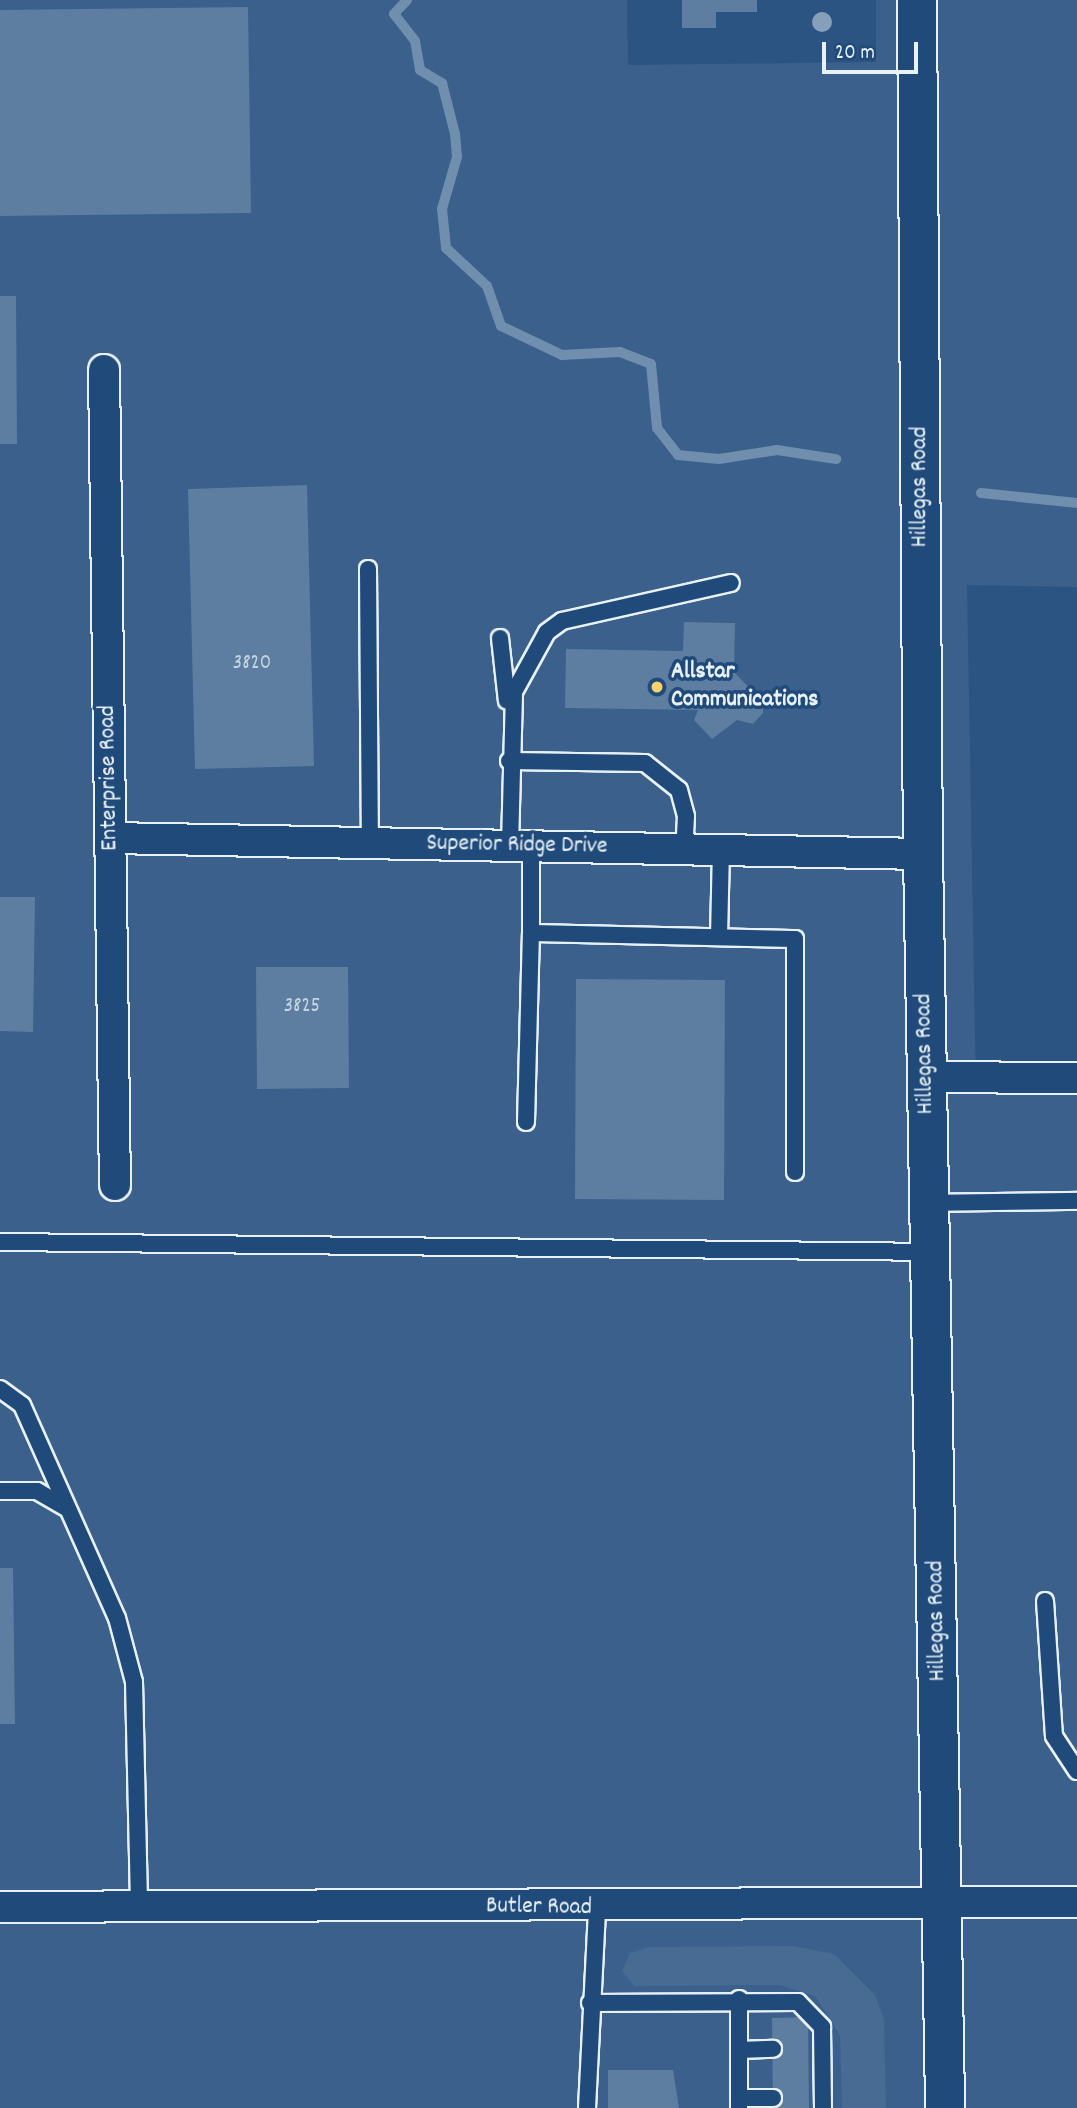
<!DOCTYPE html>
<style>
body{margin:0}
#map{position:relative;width:1077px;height:2108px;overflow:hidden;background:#2b5482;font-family:Dekko,sans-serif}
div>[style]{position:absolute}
.built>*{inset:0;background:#3a608b}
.green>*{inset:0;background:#476b93}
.stream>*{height:10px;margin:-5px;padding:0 5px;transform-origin:5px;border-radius:5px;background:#708ead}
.building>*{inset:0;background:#5d7da1}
.roads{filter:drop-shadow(2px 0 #e8f1f8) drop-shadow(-2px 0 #e8f1f8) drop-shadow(0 2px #e8f1f8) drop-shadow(0 -2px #e8f1f8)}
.lane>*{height:16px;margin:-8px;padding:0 8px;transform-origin:8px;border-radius:8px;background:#1f4a7a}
.street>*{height:30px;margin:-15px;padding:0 15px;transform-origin:15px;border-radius:15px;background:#1f4a7a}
.primary>*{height:38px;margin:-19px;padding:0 19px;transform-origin:19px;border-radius:19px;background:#1f4a7a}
.trees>*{width:20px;height:20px;margin:-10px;border-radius:50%;background:#869fbb}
.dots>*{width:19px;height:19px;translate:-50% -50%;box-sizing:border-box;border:4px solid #1f4a7a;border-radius:50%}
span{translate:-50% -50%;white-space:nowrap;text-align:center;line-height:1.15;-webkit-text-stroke:7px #1f4a7a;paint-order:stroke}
.number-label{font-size:21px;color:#c5d4e2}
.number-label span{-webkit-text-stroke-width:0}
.street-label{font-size:24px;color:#e8f1f8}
.poi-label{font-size:24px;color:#e8f1f8;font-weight:700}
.left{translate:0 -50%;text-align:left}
.scale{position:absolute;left:822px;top:42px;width:96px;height:32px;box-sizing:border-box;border:4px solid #e8f1f8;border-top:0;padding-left:9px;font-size:21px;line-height:24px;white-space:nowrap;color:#e8f1f8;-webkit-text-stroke:5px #1f4a7a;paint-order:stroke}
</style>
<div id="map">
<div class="built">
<i style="clip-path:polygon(0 0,627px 0,628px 65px,876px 62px,876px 0,1077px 0,1077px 587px,967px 585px,976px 1091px,1077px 1095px,1077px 2108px,0 2108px)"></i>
</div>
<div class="green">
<i style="clip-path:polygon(793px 1946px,834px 1954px,875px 1995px,884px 2019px,886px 2108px,842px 2108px,840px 2035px,815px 1996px,779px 1985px,634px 1986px,622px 1971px,630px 1953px,649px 1947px)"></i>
</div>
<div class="stream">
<i style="left:407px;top:0;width:19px;rotate:133deg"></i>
<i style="left:394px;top:14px;width:34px;rotate:52deg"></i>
<i style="left:415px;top:41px;width:29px;rotate:80deg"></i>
<i style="left:420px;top:70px;width:26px;rotate:31deg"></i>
<i style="left:442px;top:83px;width:53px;rotate:75.7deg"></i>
<i style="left:455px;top:134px;width:23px;rotate:85deg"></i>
<i style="left:457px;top:157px;width:54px;rotate:106.1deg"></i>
<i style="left:442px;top:209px;width:39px;rotate:84deg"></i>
<i style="left:446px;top:248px;width:56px;rotate:42.8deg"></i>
<i style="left:487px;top:286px;width:42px;rotate:70.7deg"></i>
<i style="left:501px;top:326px;width:68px;rotate:25.4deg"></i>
<i style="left:562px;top:355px;width:58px;rotate:-3deg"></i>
<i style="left:620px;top:352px;width:33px;rotate:21deg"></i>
<i style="left:651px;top:364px;width:64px;rotate:84.6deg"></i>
<i style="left:657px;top:428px;width:34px;rotate:52deg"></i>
<i style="left:678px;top:455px;width:41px;rotate:5.6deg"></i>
<i style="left:719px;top:459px;width:59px;rotate:-8.8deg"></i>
<i style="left:777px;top:450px;width:60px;rotate:8.7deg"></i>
<i style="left:981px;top:493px;width:97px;rotate:5.9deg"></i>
</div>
<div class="building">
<i style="clip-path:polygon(682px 0,757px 0,757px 12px,716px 12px,716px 28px,682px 28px)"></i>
<i style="clip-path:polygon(248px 7px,251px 213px,0 216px,0 10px)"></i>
<i style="clip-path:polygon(0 296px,16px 296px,17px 444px,0 444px)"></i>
<i style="clip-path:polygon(307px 485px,314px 766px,195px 769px,188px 489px)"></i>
<i style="clip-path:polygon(684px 622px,735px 623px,734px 672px,763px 702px,763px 713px,753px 724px,737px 720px,712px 739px,694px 720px,698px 710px,565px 708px,566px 649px,683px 651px)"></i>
<i style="clip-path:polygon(0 897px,35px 897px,33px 1032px,0 1031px)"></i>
<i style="clip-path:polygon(256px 967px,348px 967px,349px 1088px,257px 1089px)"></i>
<i style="clip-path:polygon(576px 979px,725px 980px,724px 1200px,575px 1199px)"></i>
<i style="clip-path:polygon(0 1568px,13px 1568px,15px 1724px,0 1724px)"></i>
<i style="clip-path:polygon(808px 2017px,809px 2108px,773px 2108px,772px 2018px)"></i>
<i style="clip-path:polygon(608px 2070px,673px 2070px,679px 2108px,608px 2108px)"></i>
</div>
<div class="roads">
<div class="lane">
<i style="left:368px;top:569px;width:274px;rotate:89.6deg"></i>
<i style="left:500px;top:638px;width:63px;rotate:83.7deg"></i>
<i style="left:509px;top:761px;width:136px;rotate:0.8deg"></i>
<i style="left:645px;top:763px;width:43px;rotate:38.5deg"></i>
<i style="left:679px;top:790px;width:27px;rotate:75deg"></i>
<i style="left:686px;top:816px;width:33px;rotate:93deg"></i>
<i style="left:510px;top:846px;width:154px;rotate:-88.5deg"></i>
<i style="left:514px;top:692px;width:68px;rotate:-61.2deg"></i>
<i style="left:547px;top:632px;width:19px;rotate:-36deg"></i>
<i style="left:562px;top:621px;width:173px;rotate:-12.7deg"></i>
<i style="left:531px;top:846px;width:87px;rotate:90deg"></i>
<i style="left:719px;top:937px;width:87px;rotate:-88.7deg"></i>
<i style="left:526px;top:1122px;width:189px;rotate:-88.5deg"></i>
<i style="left:531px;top:933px;width:264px;rotate:1.3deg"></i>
<i style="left:795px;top:939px;width:233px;rotate:90deg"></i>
<i style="left:930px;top:1203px;width:147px;rotate:-0.8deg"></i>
<i style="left:0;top:1242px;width:932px;rotate:0.61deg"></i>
<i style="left:0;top:1389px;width:27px;rotate:36deg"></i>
<i style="left:22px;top:1405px;width:233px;rotate:66deg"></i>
<i style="left:117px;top:1618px;width:66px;rotate:75.1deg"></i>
<i style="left:134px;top:1682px;width:225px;rotate:88.7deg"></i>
<i style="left:0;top:1491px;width:37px"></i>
<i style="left:37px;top:1491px;width:34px;rotate:30deg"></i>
<i style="left:1045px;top:1601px;width:135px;rotate:86.2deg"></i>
<i style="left:1054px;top:1736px;width:42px;rotate:56.7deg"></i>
<i style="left:739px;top:1999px;width:109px;rotate:90deg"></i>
<i style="left:590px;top:2003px;width:208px;rotate:-0.3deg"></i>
<i style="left:798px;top:2002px;width:35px;rotate:46deg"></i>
<i style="left:822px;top:2027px;width:81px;rotate:89.3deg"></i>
<i style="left:739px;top:2050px;width:34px;rotate:-2deg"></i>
<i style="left:739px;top:2098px;width:34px"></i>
<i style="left:587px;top:2108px;width:200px;rotate:-87.1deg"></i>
</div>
<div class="street">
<i style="left:104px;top:370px;width:815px;rotate:89.23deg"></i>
<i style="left:111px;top:838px;width:812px;rotate:1.13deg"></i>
<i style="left:926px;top:1077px;width:151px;rotate:0.4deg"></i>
<i style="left:0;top:1907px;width:1077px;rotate:-0.27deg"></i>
</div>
<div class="primary">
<i style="left:917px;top:0;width:854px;rotate:89.6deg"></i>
<i style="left:923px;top:854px;width:1254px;rotate:88.99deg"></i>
</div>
</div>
<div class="trees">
<i style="left:822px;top:22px"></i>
</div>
<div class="dots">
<i style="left:657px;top:687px;background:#ffd166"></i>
</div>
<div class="number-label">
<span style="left:252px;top:664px">3820</span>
<span style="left:302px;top:1007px">3825</span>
</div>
<div class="street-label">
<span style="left:921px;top:487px;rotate:-90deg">Hillegas Road</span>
<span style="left:110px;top:778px;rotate:-91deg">Enterprise Road</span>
<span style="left:517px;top:846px;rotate:1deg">Superior Ridge Drive</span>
<span style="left:926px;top:1054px;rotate:-91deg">Hillegas Road</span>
<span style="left:938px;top:1621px;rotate:-91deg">Hillegas Road</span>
<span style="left:539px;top:1908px;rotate:1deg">Butler Road</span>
</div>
<div class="poi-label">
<span class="left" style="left:671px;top:687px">Allstar<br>Communications</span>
</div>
<div class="scale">20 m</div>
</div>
